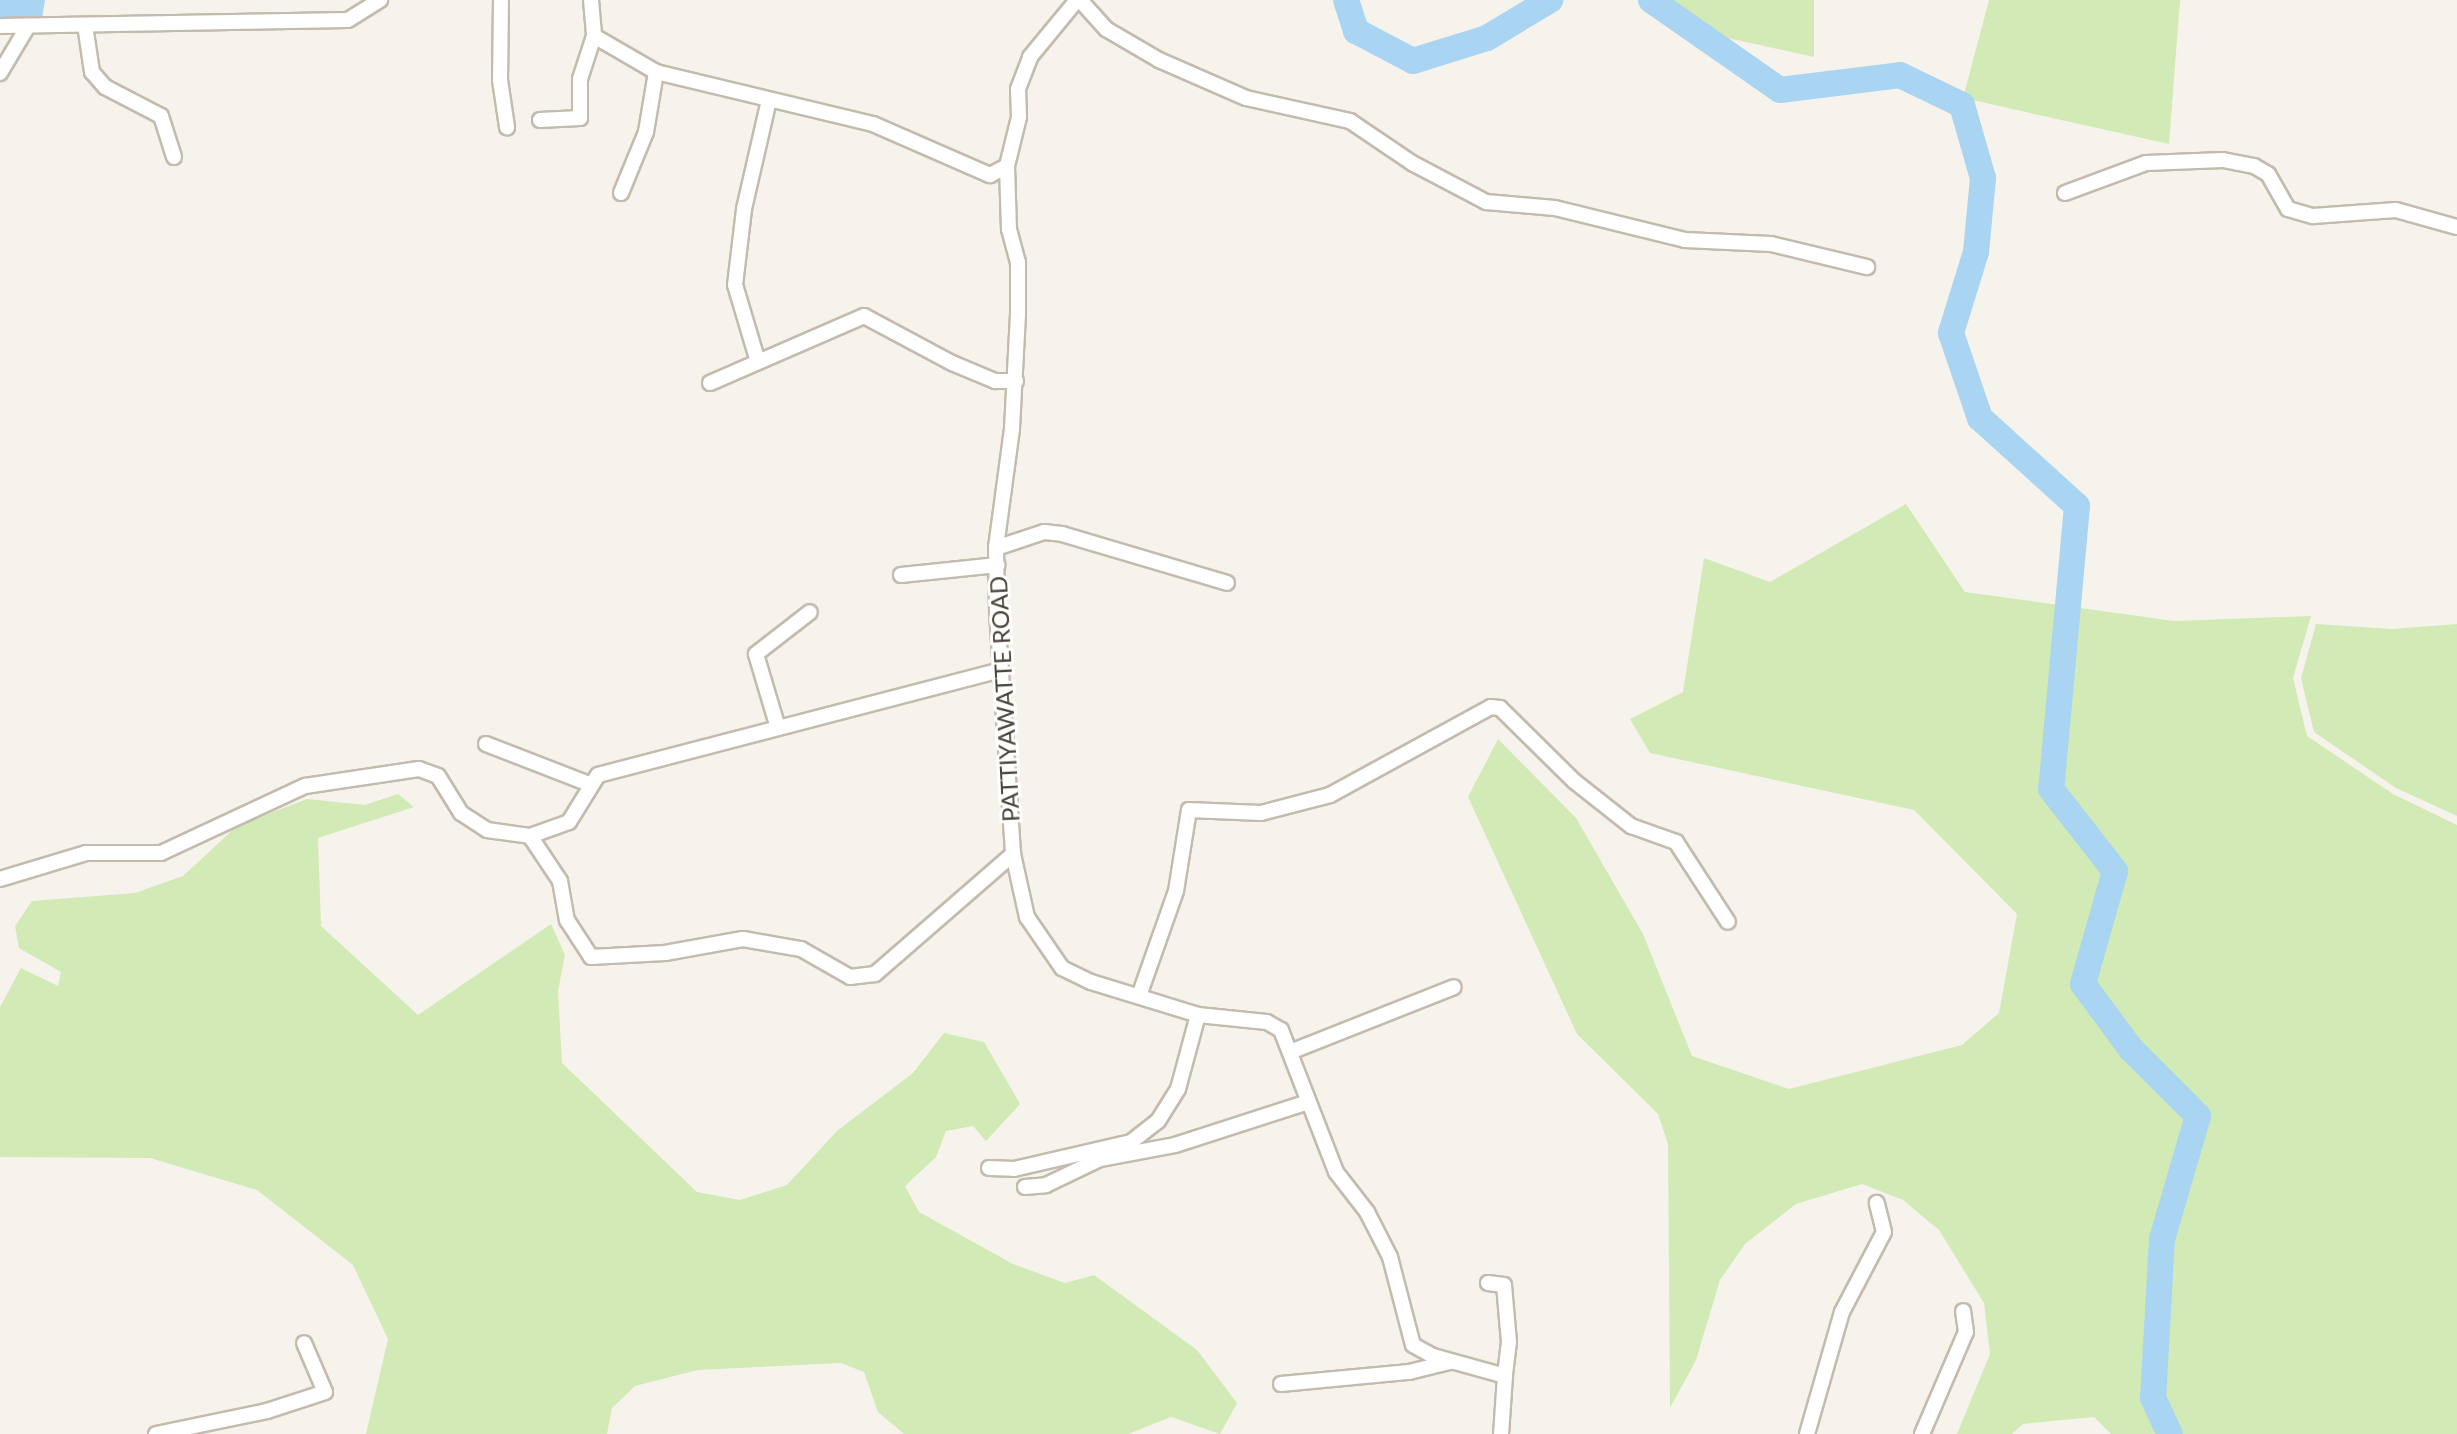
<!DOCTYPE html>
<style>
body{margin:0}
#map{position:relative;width:2457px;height:1434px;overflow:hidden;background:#f6f3ec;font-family:Lato,sans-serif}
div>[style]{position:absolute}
.green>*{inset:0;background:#d2eab5}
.water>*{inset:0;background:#a9d4f2}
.river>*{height:26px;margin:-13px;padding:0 13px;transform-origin:13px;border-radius:13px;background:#a9d4f2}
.roads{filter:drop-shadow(2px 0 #c2bbae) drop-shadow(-2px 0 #c2bbae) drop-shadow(0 2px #c2bbae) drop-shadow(0 -2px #c2bbae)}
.minor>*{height:14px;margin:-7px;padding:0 7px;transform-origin:7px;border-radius:7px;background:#fff}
span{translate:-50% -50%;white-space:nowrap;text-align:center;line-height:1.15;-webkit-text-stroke:6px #fff;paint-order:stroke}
.street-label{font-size:24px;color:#4b4439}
</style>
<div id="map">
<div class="green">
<i style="clip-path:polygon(1666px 0,1814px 0,1814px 57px,1723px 37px)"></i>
<i style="clip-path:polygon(1989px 0,2180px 0,2169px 144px,1963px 98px)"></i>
<i style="clip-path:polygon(1906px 504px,1965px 592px,2174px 621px,2311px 616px,2293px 678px,2307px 736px,2393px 794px,2457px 825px,2457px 1434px,2111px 1434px,2094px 1417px,2023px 1424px,2012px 1434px,1957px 1434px,1990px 1354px,1984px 1303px,1939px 1230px,1903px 1200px,1862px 1184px,1796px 1204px,1745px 1244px,1720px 1280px,1696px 1360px,1670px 1408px,1668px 1144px,1658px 1114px,1577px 1034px,1468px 797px,1498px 739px,1576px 818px,1643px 934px,1692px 1056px,1789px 1089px,1962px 1045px,1999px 1013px,2017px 914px,1914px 810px,1650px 753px,1630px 719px,1683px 692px,1704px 558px,1770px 582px)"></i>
<i style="clip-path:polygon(2316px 624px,2392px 629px,2457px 624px,2457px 816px,2396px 788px,2314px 732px,2301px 678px)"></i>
<i style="clip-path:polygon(398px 794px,414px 807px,318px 838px,321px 926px,418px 1015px,551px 924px,565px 955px,558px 991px,562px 1063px,697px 1192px,740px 1200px,787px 1185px,837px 1131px,913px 1073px,944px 1033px,984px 1042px,1020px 1104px,986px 1141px,973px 1126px,946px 1131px,936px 1157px,905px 1186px,919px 1212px,1013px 1264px,1065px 1283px,1094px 1275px,1197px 1350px,1237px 1403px,1220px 1434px,1171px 1417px,1128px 1434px,904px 1434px,878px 1412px,864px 1372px,841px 1363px,698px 1370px,635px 1386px,612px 1408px,607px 1434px,366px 1434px,388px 1339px,353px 1265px,257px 1190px,150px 1158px,0 1157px,0 1007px,21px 968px,58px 986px,61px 972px,19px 948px,15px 926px,32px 901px,135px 893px,183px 876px,237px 826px,307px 799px,365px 805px)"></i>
</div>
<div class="water">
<i style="clip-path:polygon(0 0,45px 0,42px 18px,0 19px)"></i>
</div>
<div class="river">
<i style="left:1346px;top:0;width:33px;rotate:72deg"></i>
<i style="left:1356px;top:31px;width:64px;rotate:27.8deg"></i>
<i style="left:1413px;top:61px;width:77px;rotate:-17.3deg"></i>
<i style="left:1487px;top:38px;width:74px;rotate:-31.1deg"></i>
<i style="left:1651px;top:0;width:157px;rotate:34.9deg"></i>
<i style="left:1780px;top:90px;width:121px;rotate:-7.1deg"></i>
<i style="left:1900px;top:75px;width:69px;rotate:25.8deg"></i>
<i style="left:1962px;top:105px;width:76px;rotate:74deg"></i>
<i style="left:1983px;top:178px;width:74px;rotate:95.4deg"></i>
<i style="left:1976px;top:252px;width:85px;rotate:107.2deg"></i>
<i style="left:1951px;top:333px;width:90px;rotate:71.2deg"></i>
<i style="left:1980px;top:418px;width:131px;rotate:42.2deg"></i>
<i style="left:2077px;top:506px;width:284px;rotate:95.2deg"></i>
<i style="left:2051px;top:789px;width:104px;rotate:52deg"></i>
<i style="left:2115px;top:871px;width:117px;rotate:105.8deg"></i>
<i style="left:2083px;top:984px;width:81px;rotate:53.6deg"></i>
<i style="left:2131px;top:1049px;width:95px;rotate:45deg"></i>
<i style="left:2198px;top:1116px;width:128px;rotate:106.3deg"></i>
<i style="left:2162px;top:1239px;width:159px;rotate:93.2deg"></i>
<i style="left:2153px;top:1398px;width:40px;rotate:65deg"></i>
</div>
<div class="roads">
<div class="minor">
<i style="left:501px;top:0;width:80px;rotate:90.7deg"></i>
<i style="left:500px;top:80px;width:48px;rotate:81.5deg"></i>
<i style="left:591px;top:0;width:36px;rotate:85deg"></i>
<i style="left:594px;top:36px;width:72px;rotate:30.1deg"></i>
<i style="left:656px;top:72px;width:223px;rotate:13.5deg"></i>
<i style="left:873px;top:124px;width:128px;rotate:23.6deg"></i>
<i style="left:990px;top:175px;width:19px;rotate:-28deg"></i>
<i style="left:1007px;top:166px;width:63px;rotate:88.2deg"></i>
<i style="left:1009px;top:229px;width:34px;rotate:75deg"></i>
<i style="left:1018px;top:262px;width:52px;rotate:90deg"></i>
<i style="left:1018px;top:314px;width:115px;rotate:93deg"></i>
<i style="left:1012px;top:429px;width:120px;rotate:97.7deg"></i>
<i style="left:996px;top:548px;width:64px;rotate:89.1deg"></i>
<i style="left:997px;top:612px;width:243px;rotate:86.2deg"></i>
<i style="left:1013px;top:854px;width:65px;rotate:77.5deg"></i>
<i style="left:1027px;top:917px;width:62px;rotate:55.5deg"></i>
<i style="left:1062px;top:968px;width:32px;rotate:26deg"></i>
<i style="left:1091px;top:982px;width:112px;rotate:17.1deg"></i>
<i style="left:1198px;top:1015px;width:69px;rotate:5.8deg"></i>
<i style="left:1267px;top:1022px;width:16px;rotate:30deg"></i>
<i style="left:1281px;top:1030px;width:152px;rotate:68.8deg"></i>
<i style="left:1336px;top:1172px;width:51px;rotate:52.2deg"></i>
<i style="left:1367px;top:1212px;width:51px;rotate:62.9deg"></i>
<i style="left:1390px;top:1257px;width:91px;rotate:75.4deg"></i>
<i style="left:1413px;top:1345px;width:23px;rotate:29deg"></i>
<i style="left:1433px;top:1356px;width:75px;rotate:15.5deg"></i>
<i style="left:1505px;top:1376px;width:58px;rotate:93.9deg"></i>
<i style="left:1080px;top:0;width:39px;rotate:48deg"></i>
<i style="left:1106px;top:29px;width:61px;rotate:30.3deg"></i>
<i style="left:1159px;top:60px;width:95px;rotate:23.6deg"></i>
<i style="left:1246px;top:98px;width:107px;rotate:12.5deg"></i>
<i style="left:1350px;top:121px;width:75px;rotate:34.1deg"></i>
<i style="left:1412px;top:163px;width:84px;rotate:27.8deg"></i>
<i style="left:1486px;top:202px;width:69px;rotate:5deg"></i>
<i style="left:1555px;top:208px;width:134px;rotate:13.8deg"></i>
<i style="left:1685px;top:240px;width:86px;rotate:2.7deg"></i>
<i style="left:1771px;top:244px;width:99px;rotate:13.5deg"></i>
<i style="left:85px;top:25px;width:48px;rotate:81.5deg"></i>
<i style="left:92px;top:72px;width:20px;rotate:49deg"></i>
<i style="left:105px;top:87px;width:63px;rotate:27.4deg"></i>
<i style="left:161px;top:116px;width:43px;rotate:72.4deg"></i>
<i style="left:0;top:26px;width:348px;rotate:-1deg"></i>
<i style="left:348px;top:20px;width:38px;rotate:-32deg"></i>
<i style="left:0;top:73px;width:55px;rotate:-59.2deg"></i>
<i style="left:540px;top:120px;width:40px;rotate:-2.9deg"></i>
<i style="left:580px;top:118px;width:39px;rotate:-90deg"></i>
<i style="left:580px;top:79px;width:45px;rotate:-72deg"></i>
<i style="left:1007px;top:166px;width:50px;rotate:-76.2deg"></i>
<i style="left:1019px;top:117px;width:28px;rotate:-92deg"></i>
<i style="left:1018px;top:89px;width:34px;rotate:-69deg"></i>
<i style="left:1030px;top:57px;width:74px;rotate:-50.5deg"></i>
<i style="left:621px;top:193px;width:66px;rotate:-67.7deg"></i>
<i style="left:646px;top:132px;width:61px;rotate:-80.5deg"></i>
<i style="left:2065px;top:193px;width:86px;rotate:-20.3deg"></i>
<i style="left:2146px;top:163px;width:77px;rotate:-2.2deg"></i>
<i style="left:2223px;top:160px;width:32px;rotate:11deg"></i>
<i style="left:2254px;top:166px;width:16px;rotate:30deg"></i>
<i style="left:2268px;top:174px;width:40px;rotate:60.3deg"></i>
<i style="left:2288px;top:209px;width:26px;rotate:16deg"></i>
<i style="left:2313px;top:216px;width:83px;rotate:-4.1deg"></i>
<i style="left:2396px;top:210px;width:63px;rotate:15.6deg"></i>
<i style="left:758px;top:362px;width:80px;rotate:-106.6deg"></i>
<i style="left:735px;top:285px;width:77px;rotate:-83.2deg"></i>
<i style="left:744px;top:209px;width:112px;rotate:-77.1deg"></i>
<i style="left:710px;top:383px;width:168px;rotate:-23.5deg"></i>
<i style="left:864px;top:316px;width:100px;rotate:28.1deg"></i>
<i style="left:952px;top:363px;width:47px;rotate:22.7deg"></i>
<i style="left:995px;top:381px;width:21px"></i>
<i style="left:996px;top:548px;width:51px;rotate:-18.4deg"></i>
<i style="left:1044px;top:532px;width:18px;rotate:6deg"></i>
<i style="left:1062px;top:534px;width:172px;rotate:16.5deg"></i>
<i style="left:901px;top:575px;width:97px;rotate:-5.9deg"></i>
<i style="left:1001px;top:670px;width:416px;rotate:165.4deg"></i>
<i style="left:598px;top:775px;width:55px;rotate:121.7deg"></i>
<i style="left:569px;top:822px;width:41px;rotate:160.3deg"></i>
<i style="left:530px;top:836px;width:54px;rotate:56.3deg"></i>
<i style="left:560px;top:881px;width:40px;rotate:80deg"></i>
<i style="left:567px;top:920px;width:44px;rotate:57deg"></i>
<i style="left:591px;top:957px;width:74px;rotate:-3.1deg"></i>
<i style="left:665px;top:953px;width:79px;rotate:-10.2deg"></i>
<i style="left:743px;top:939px;width:59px;rotate:9.8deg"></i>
<i style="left:801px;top:949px;width:56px;rotate:29.7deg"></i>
<i style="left:850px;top:977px;width:25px;rotate:-7deg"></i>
<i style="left:875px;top:974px;width:183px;rotate:-41deg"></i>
<i style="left:778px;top:728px;width:77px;rotate:-106.6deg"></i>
<i style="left:756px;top:654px;width:68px;rotate:-37.9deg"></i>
<i style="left:486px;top:744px;width:110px;rotate:21.2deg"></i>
<i style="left:0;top:879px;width:90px;rotate:-16.8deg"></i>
<i style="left:86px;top:853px;width:75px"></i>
<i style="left:161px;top:853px;width:159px;rotate:-25deg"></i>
<i style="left:305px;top:786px;width:115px;rotate:-8.5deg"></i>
<i style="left:419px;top:769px;width:20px;rotate:20deg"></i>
<i style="left:438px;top:776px;width:44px;rotate:58.1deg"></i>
<i style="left:461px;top:813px;width:31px;rotate:33deg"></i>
<i style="left:487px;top:830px;width:43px;rotate:7.9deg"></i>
<i style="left:1139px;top:996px;width:111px;rotate:-70.6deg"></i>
<i style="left:1176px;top:891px;width:82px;rotate:-80.9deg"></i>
<i style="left:1189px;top:810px;width:72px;rotate:2.4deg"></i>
<i style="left:1261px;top:813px;width:71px;rotate:-14.6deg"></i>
<i style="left:1330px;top:795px;width:183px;rotate:-28.7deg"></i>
<i style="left:1491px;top:707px;width:9px;rotate:6deg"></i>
<i style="left:1500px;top:708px;width:104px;rotate:44.6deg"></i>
<i style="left:1574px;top:781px;width:73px;rotate:38.3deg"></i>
<i style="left:1631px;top:826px;width:48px;rotate:19.6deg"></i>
<i style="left:1676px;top:842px;width:95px;rotate:57deg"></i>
<i style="left:1290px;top:1052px;width:176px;rotate:-21.6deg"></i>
<i style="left:989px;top:1168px;width:25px;rotate:2deg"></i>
<i style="left:1014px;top:1169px;width:120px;rotate:-13deg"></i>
<i style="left:1131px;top:1142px;width:34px;rotate:-38deg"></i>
<i style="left:1158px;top:1121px;width:38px;rotate:-58deg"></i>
<i style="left:1178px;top:1089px;width:77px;rotate:-74.9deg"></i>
<i style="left:1025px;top:1187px;width:21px;rotate:-5deg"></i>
<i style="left:1046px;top:1185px;width:60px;rotate:-25.7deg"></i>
<i style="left:1100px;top:1159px;width:76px;rotate:-10.6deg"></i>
<i style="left:1175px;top:1145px;width:140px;rotate:-17.9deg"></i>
<i style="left:1488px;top:1283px;width:16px;rotate:7deg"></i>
<i style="left:1504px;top:1285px;width:57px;rotate:85deg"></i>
<i style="left:1509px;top:1342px;width:34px;rotate:97deg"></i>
<i style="left:1281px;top:1384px;width:129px;rotate:-5.4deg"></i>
<i style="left:1409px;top:1372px;width:42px;rotate:-13.7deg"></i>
<i style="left:156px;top:1434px;width:113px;rotate:-11.7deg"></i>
<i style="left:267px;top:1411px;width:61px;rotate:-18.1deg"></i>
<i style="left:325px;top:1392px;width:53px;rotate:-113.2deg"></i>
<i style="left:1807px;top:1434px;width:127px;rotate:-74deg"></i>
<i style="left:1842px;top:1312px;width:90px;rotate:-62.3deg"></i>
<i style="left:1884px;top:1232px;width:30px;rotate:-104deg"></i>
<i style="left:1922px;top:1434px;width:111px;rotate:-66.7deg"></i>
<i style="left:1966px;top:1332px;width:21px;rotate:-98deg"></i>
</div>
</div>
<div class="street-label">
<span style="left:1004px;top:699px;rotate:-93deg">PATTIYAWATTE ROAD</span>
</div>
</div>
